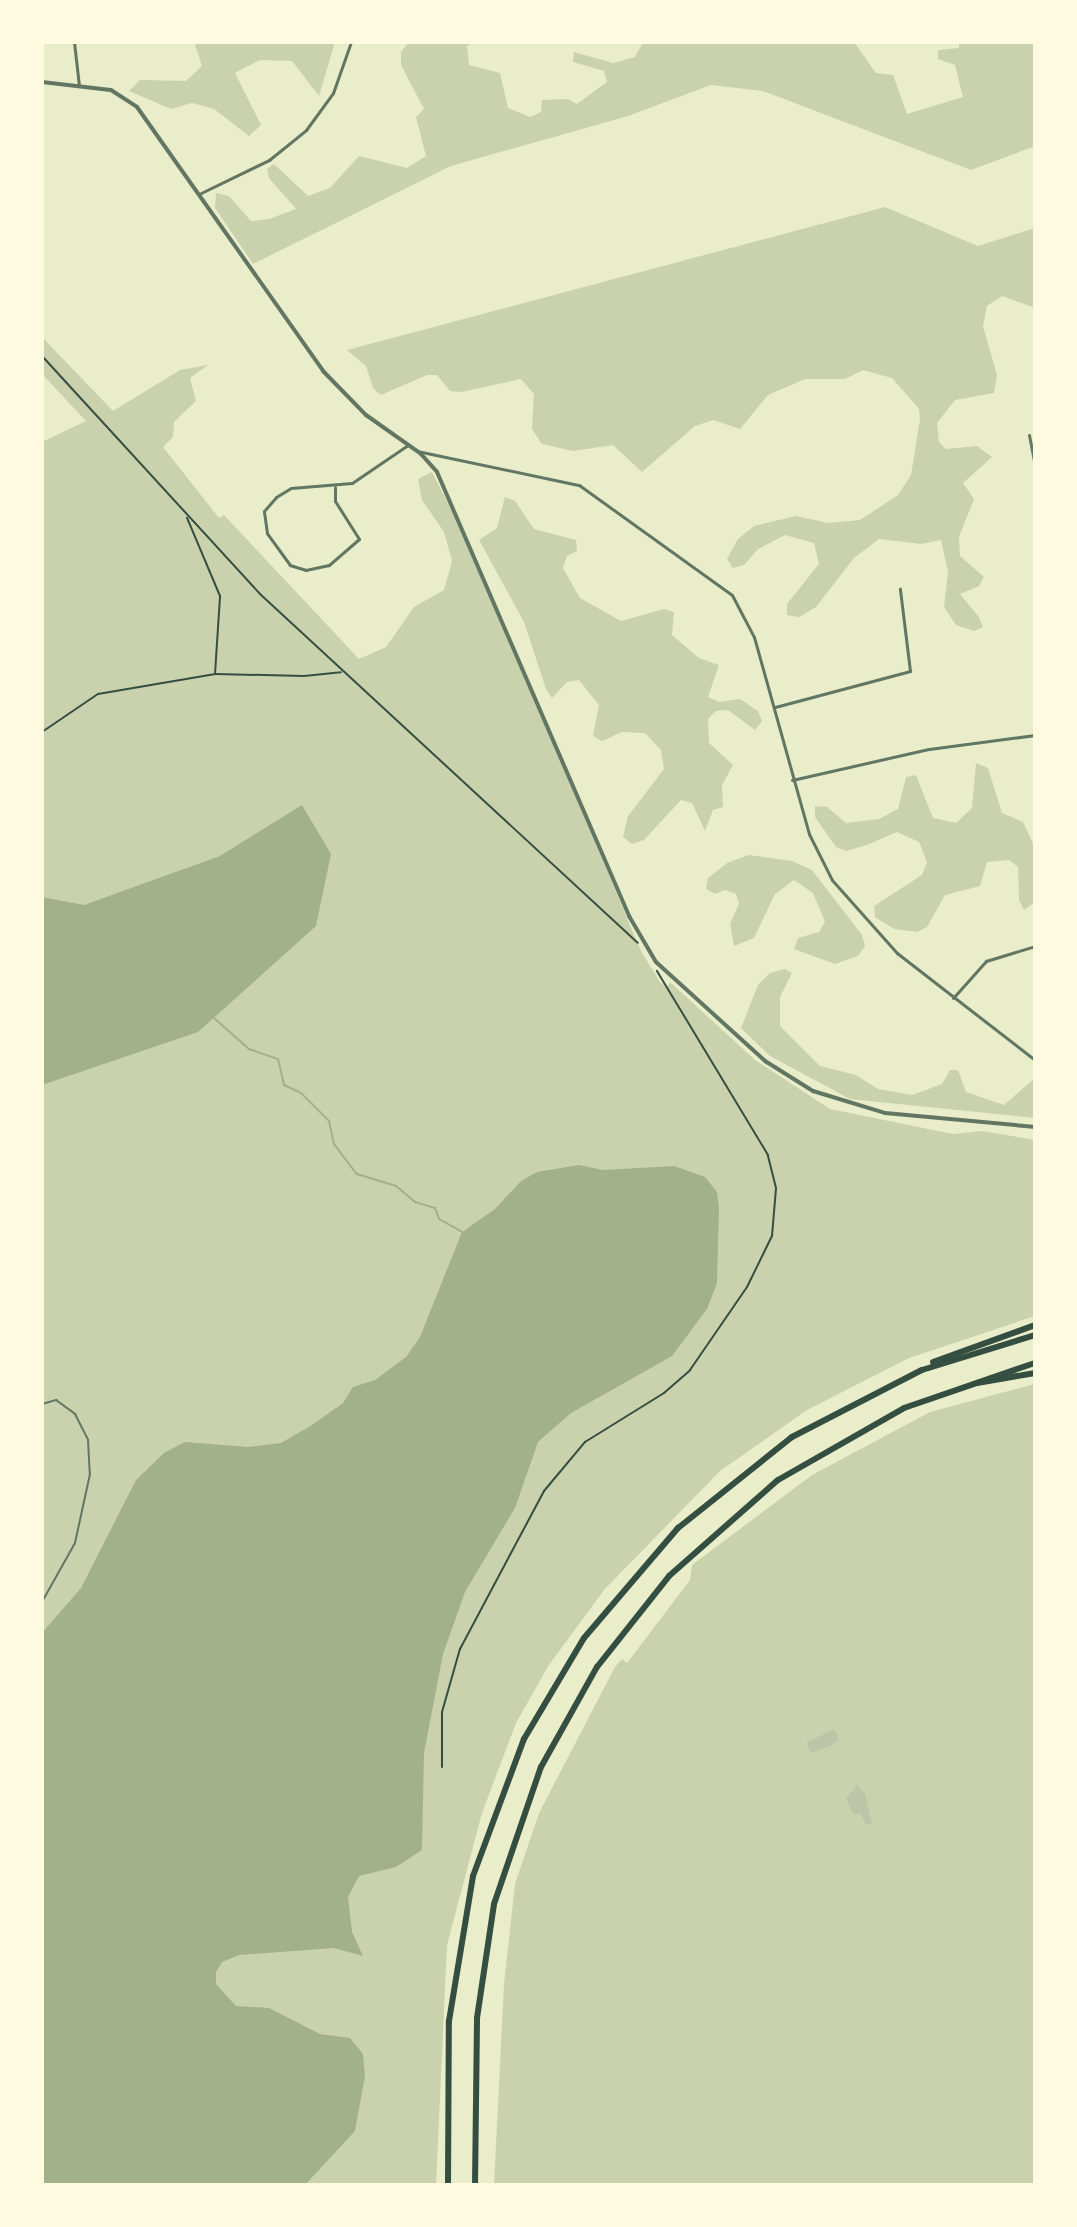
<!DOCTYPE html>
<style>
body{margin:0}
#map{position:relative;width:1077px;height:2227px;overflow:hidden;background:#e9edc9;font-family:Cabin,sans-serif}
div>[style]{position:absolute}
.green>*{inset:0;background:#cad2ad}
.water>*{inset:0;background:#a3b18a}
.stream>*{height:2px;margin:-1px;padding:0 1px;transform-origin:1px;border-radius:1px;background:#a3b18a}
.building>*{inset:0;background:#bcc5a7}
.path>*{height:2px;margin:-1px;padding:0 1px;transform-origin:1px;border-radius:1px;background:#344e41}
.service>*{height:2px;margin:-1px;padding:0 1px;transform-origin:1px;border-radius:1px;background:#617663}
.minor>*{height:3px;margin:-1.5px;padding:0 1.5px;transform-origin:1.5px;border-radius:1.5px;background:#617663}
.tertiary>*{height:4px;margin:-2px;padding:0 2px;transform-origin:2px;border-radius:2px;background:#617663}
.motorway>*{height:6px;margin:-3px;padding:0 3px;transform-origin:3px;border-radius:3px;background:#344e41}
span{translate:-50% -50%;white-space:nowrap;text-align:center;line-height:1.15;-webkit-text-stroke:7px #fefae0;paint-order:stroke}
.frame{position:absolute;inset:0;border:44px solid #fefae0;pointer-events:none}
</style>
<div id="map">
<div class="green">
<i style="clip-path:polygon(194px 42px,335px 42px,319px 96px,292px 61px,260px 60px,235px 73px,261px 125px,249px 136px,214px 109px,192px 103px,171px 109px,129px 91px,140px 80px,186px 81px,202px 66px)"></i>
<i style="clip-path:polygon(409px 42px,476px 42px,467px 46px,469px 65px,500px 73px,508px 108px,530px 117px,541px 112px,542px 100px,568px 99px,577px 104px,607px 82px,604px 71px,573px 62px,574px 52px,613px 63px,635px 57px,643px 42px,854px 42px,876px 73px,893px 75px,907px 114px,963px 97px,955px 65px,938px 59px,938px 50px,959px 48px,959px 42px,1035px 42px,1035px 146px,971px 170px,763px 91px,711px 85px,628px 116px,451px 166px,253px 264px,215px 208px,216px 193px,229px 196px,251px 221px,269px 219px,296px 209px,269px 178px,267px 169px,274px 164px,308px 196px,330px 188px,359px 156px,407px 168px,426px 156px,416px 117px,424px 109px,401px 65px,401px 52px)"></i>
<i style="clip-path:polygon(885px 207px,978px 246px,1035px 228px,1035px 308px,1002px 296px,987px 306px,983px 326px,997px 375px,994px 393px,955px 400px,937px 423px,939px 442px,946px 449px,977px 446px,992px 457px,963px 483px,974px 499px,959px 537px,960px 556px,984px 577px,979px 586px,960px 594px,979px 617px,983px 627px,974px 631px,956px 625px,944px 607px,948px 572px,941px 540px,921px 544px,879px 539px,854px 558px,816px 607px,799px 617px,787px 615px,787px 604px,819px 564px,814px 543px,785px 535px,758px 549px,744px 565px,733px 568px,727px 559px,738px 539px,754px 526px,796px 516px,828px 523px,860px 520px,898px 495px,911px 475px,920px 419px,919px 409px,892px 378px,863px 370px,845px 379px,805px 379px,768px 395px,740px 429px,713px 420px,695px 426px,642px 472px,613px 445px,573px 451px,542px 444px,532px 429px,534px 394px,521px 379px,461px 392px,450px 391px,437px 375px,427px 375px,381px 395px,373px 388px,366px 366px,347px 350px)"></i>
<i style="clip-path:polygon(42px 337px,113px 411px,180px 370px,208px 365px,190px 378px,196px 401px,174px 422px,173px 437px,163px 447px,219px 518px,224px 515px,359px 659px,386px 647px,414px 607px,444px 590px,452px 561px,444px 532px,422px 500px,418px 479px,432px 472px,464px 535px,641px 951px,660px 982px,667px 988px,670px 982px,755px 1060px,830px 1109px,953px 1134px,982px 1131px,1035px 1140px,1035px 1316px,909px 1358px,807px 1410px,720px 1471px,604px 1590px,549px 1665px,516px 1723px,482px 1813px,447px 1945px,436px 2185px,42px 2185px,42px 442px,86px 421px,42px 374px)"></i>
<i style="clip-path:polygon(505px 497px,515px 501px,534px 529px,576px 540px,577px 551px,567px 556px,563px 568px,580px 598px,621px 621px,664px 609px,674px 612px,672px 635px,699px 658px,719px 665px,708px 697px,719px 702px,740px 699px,758px 711px,762px 721px,755px 730px,728px 710px,716px 711px,708px 719px,709px 743px,733px 765px,722px 785px,723px 807px,713px 810px,705px 831px,692px 803px,681px 800px,644px 840px,632px 844px,623px 837px,628px 816px,664px 769px,661px 750px,645px 733px,622px 732px,602px 741px,593px 736px,599px 705px,579px 680px,567px 682px,552px 698px,546px 689px,524px 622px,479px 540px,497px 528px)"></i>
<i style="clip-path:polygon(976px 763px,988px 768px,1002px 813px,1023px 822px,1035px 848px,1034px 903px,1024px 910px,1019px 900px,1018px 867px,1009px 860px,987px 862px,980px 886px,945px 895px,927px 927px,917px 932px,894px 929px,875px 917px,874px 906px,922px 875px,927px 862px,919px 842px,897px 832px,867px 845px,846px 851px,836px 847px,815px 817px,815px 806px,827px 807px,846px 823px,879px 819px,898px 809px,906px 777px,916px 775px,933px 818px,956px 823px,972px 808px)"></i>
<i style="clip-path:polygon(749px 855px,792px 861px,812px 870px,862px 935px,865px 946px,858px 956px,835px 964px,794px 949px,798px 938px,819px 932px,825px 922px,813px 893px,794px 880px,775px 894px,754px 938px,734px 946px,730px 924px,739px 904px,736px 894px,725px 890px,715px 894px,706px 889px,708px 878px,727px 863px)"></i>
<i style="clip-path:polygon(785px 969px,792px 973px,780px 997px,780px 1026px,820px 1066px,856px 1075px,878px 1089px,912px 1095px,942px 1084px,950px 1070px,958px 1070px,966px 1092px,1004px 1105px,1035px 1078px,1035px 1118px,850px 1099px,770px 1056px,741px 1028px,758px 985px,770px 973px)"></i>
<i style="clip-path:polygon(1035px 1384px,1035px 2185px,494px 2185px,504px 1984px,515px 1884px,539px 1813px,615px 1667px,622px 1659px,627px 1663px,690px 1580px,692px 1565px,812px 1475px,930px 1412px)"></i>
</div>
<div class="water">
<i style="clip-path:polygon(302px 805px,331px 854px,316px 926px,198px 1032px,42px 1085px,42px 897px,84px 905px,220px 856px)"></i>
<i style="clip-path:polygon(579px 1165px,603px 1170px,674px 1166px,705px 1177px,717px 1192px,719px 1209px,717px 1283px,707px 1309px,672px 1356px,571px 1413px,538px 1442px,515px 1508px,465px 1592px,443px 1654px,424px 1753px,422px 1850px,396px 1867px,359px 1876px,348px 1897px,352px 1932px,363px 1956px,334px 1948px,239px 1955px,222px 1962px,216px 1972px,216px 1984px,236px 2006px,269px 2008px,320px 2034px,350px 2038px,363px 2054px,365px 2076px,355px 2131px,305px 2185px,42px 2185px,42px 1633px,81px 1588px,136px 1480px,164px 1453px,185px 1442px,248px 1447px,281px 1443px,312px 1425px,343px 1403px,353px 1387px,375px 1380px,406px 1357px,420px 1337px,462px 1232px,495px 1209px,521px 1181px,537px 1172px)"></i>
</div>
<div class="stream">
<i style="left:214px;top:1018px;width:47px;rotate:41.5deg"></i>
<i style="left:249px;top:1049px;width:31px;rotate:19deg"></i>
<i style="left:278px;top:1059px;width:27px;rotate:77deg"></i>
<i style="left:284px;top:1085px;width:19px;rotate:25deg"></i>
<i style="left:301px;top:1093px;width:40px;rotate:45deg"></i>
<i style="left:329px;top:1121px;width:24px;rotate:78deg"></i>
<i style="left:334px;top:1144px;width:38px;rotate:53deg"></i>
<i style="left:357px;top:1174px;width:41px;rotate:17.1deg"></i>
<i style="left:396px;top:1186px;width:25px;rotate:40deg"></i>
<i style="left:415px;top:1202px;width:21px;rotate:17deg"></i>
<i style="left:435px;top:1208px;width:12px;rotate:70deg"></i>
<i style="left:439px;top:1219px;width:26px;rotate:29deg"></i>
</div>
<div class="building">
<i style="clip-path:polygon(834px 1729px,839px 1739px,833px 1745px,811px 1753px,806px 1743px)"></i>
<i style="clip-path:polygon(857px 1785px,865px 1794px,872px 1824px,866px 1825px,860px 1813px,854px 1815px,846px 1799px)"></i>
</div>
<div class="path">
<i style="left:42px;top:356px;width:323px;rotate:47.5deg"></i>
<i style="left:260px;top:594px;width:514px;rotate:42.72deg"></i>
<i style="left:216px;top:674px;width:88px;rotate:1.3deg"></i>
<i style="left:304px;top:676px;width:37px;rotate:-6deg"></i>
<i style="left:42px;top:732px;width:68px;rotate:-34.2deg"></i>
<i style="left:98px;top:694px;width:119px;rotate:-9.7deg"></i>
<i style="left:215px;top:674px;width:78px;rotate:-86.3deg"></i>
<i style="left:220px;top:596px;width:85px;rotate:-112.9deg"></i>
<i style="left:442px;top:1767px;width:55px;rotate:-90deg"></i>
<i style="left:442px;top:1712px;width:66px;rotate:-74.1deg"></i>
<i style="left:460px;top:1649px;width:179px;rotate:-62deg"></i>
<i style="left:544px;top:1491px;width:64px;rotate:-50.1deg"></i>
<i style="left:585px;top:1442px;width:93px;rotate:-31.8deg"></i>
<i style="left:664px;top:1393px;width:35px;rotate:-41deg"></i>
<i style="left:690px;top:1370px;width:101px;rotate:-55.5deg"></i>
<i style="left:747px;top:1287px;width:57px;rotate:-63.9deg"></i>
<i style="left:772px;top:1236px;width:48px;rotate:-85.2deg"></i>
<i style="left:776px;top:1188px;width:34px;rotate:-104deg"></i>
<i style="left:768px;top:1155px;width:215px;rotate:-121.1deg"></i>
</div>
<div class="service">
<i style="left:42px;top:1404px;width:15px;rotate:-16deg"></i>
<i style="left:56px;top:1400px;width:24px;rotate:36deg"></i>
<i style="left:75px;top:1414px;width:29px;rotate:63deg"></i>
<i style="left:88px;top:1440px;width:34px;rotate:87deg"></i>
<i style="left:90px;top:1474px;width:71px;rotate:102.3deg"></i>
<i style="left:75px;top:1543px;width:68px;rotate:119.2deg"></i>
</div>
<div class="minor">
<i style="left:74px;top:42px;width:44px;rotate:83.5deg"></i>
<i style="left:201px;top:193px;width:76px;rotate:-25.9deg"></i>
<i style="left:269px;top:160px;width:48px;rotate:-39deg"></i>
<i style="left:306px;top:130px;width:46px;rotate:-53.9deg"></i>
<i style="left:333px;top:93px;width:54px;rotate:-70.6deg"></i>
<i style="left:1029px;top:435px;width:33px;rotate:79deg"></i>
<i style="left:417px;top:451px;width:166px;rotate:11.9deg"></i>
<i style="left:579px;top:485px;width:188px;rotate:35.7deg"></i>
<i style="left:732px;top:595px;width:47px;rotate:62.4deg"></i>
<i style="left:754px;top:637px;width:205px;rotate:74.4deg"></i>
<i style="left:809px;top:834px;width:51px;rotate:63.4deg"></i>
<i style="left:832px;top:880px;width:98px;rotate:48.3deg"></i>
<i style="left:897px;top:953px;width:175px;rotate:37.8deg"></i>
<i style="left:335px;top:487px;width:14px;rotate:90deg"></i>
<i style="left:335px;top:501px;width:45px;rotate:57.7deg"></i>
<i style="left:359px;top:539px;width:40px;rotate:139deg"></i>
<i style="left:329px;top:565px;width:24px;rotate:168deg"></i>
<i style="left:306px;top:570px;width:17px;rotate:-163deg"></i>
<i style="left:290px;top:565px;width:39px;rotate:-126deg"></i>
<i style="left:267px;top:533px;width:22px;rotate:-98deg"></i>
<i style="left:264px;top:511px;width:18px;rotate:-49deg"></i>
<i style="left:276px;top:497px;width:17px;rotate:-31deg"></i>
<i style="left:291px;top:488px;width:61px;rotate:-4.7deg"></i>
<i style="left:352px;top:483px;width:68px;rotate:-34.2deg"></i>
<i style="left:775px;top:707px;width:140px;rotate:-14.9deg"></i>
<i style="left:910px;top:671px;width:83px;rotate:-97deg"></i>
<i style="left:792px;top:780px;width:140px;rotate:-12.8deg"></i>
<i style="left:929px;top:749px;width:107px;rotate:-7.5deg"></i>
<i style="left:953px;top:998px;width:50px;rotate:-48.3deg"></i>
<i style="left:986px;top:961px;width:51px;rotate:-17deg"></i>
</div>
<div class="tertiary">
<i style="left:42px;top:82px;width:69px;rotate:6.6deg"></i>
<i style="left:111px;top:90px;width:31px;rotate:33deg"></i>
<i style="left:137px;top:107px;width:323px;rotate:54.8deg"></i>
<i style="left:323px;top:371px;width:62px;rotate:45.7deg"></i>
<i style="left:366px;top:415px;width:67px;rotate:35.3deg"></i>
<i style="left:421px;top:454px;width:24px;rotate:48deg"></i>
<i style="left:437px;top:472px;width:484px;rotate:66.6deg"></i>
<i style="left:629px;top:916px;width:53px;rotate:59.6deg"></i>
<i style="left:656px;top:962px;width:147px;rotate:42.2deg"></i>
<i style="left:765px;top:1061px;width:57px;rotate:32deg"></i>
<i style="left:813px;top:1091px;width:75px;rotate:17deg"></i>
<i style="left:885px;top:1113px;width:151px;rotate:5.3deg"></i>
</div>
<div class="motorway">
<i style="left:933px;top:1362px;width:109px;rotate:-19.9deg"></i>
<i style="left:977px;top:1383px;width:59px;rotate:-9.8deg"></i>
<i style="left:448px;top:2185px;width:164px;rotate:-89.7deg"></i>
<i style="left:449px;top:2021px;width:147px;rotate:-80.6deg"></i>
<i style="left:473px;top:1876px;width:146px;rotate:-69.6deg"></i>
<i style="left:524px;top:1739px;width:117px;rotate:-59.3deg"></i>
<i style="left:584px;top:1638px;width:145px;rotate:-49.5deg"></i>
<i style="left:678px;top:1528px;width:146px;rotate:-38.6deg"></i>
<i style="left:792px;top:1437px;width:146px;rotate:-27.3deg"></i>
<i style="left:922px;top:1370px;width:118px;rotate:-17.2deg"></i>
<i style="left:475px;top:2185px;width:167px;rotate:-89.3deg"></i>
<i style="left:477px;top:2018px;width:115px;rotate:-81.5deg"></i>
<i style="left:494px;top:1904px;width:145px;rotate:-71.1deg"></i>
<i style="left:541px;top:1767px;width:115px;rotate:-60.8deg"></i>
<i style="left:597px;top:1667px;width:116px;rotate:-51.6deg"></i>
<i style="left:669px;top:1576px;width:145px;rotate:-41.4deg"></i>
<i style="left:778px;top:1480px;width:145px;rotate:-29.7deg"></i>
<i style="left:904px;top:1408px;width:139px;rotate:-19deg"></i>
</div>
<div class="frame"></div>
</div>
